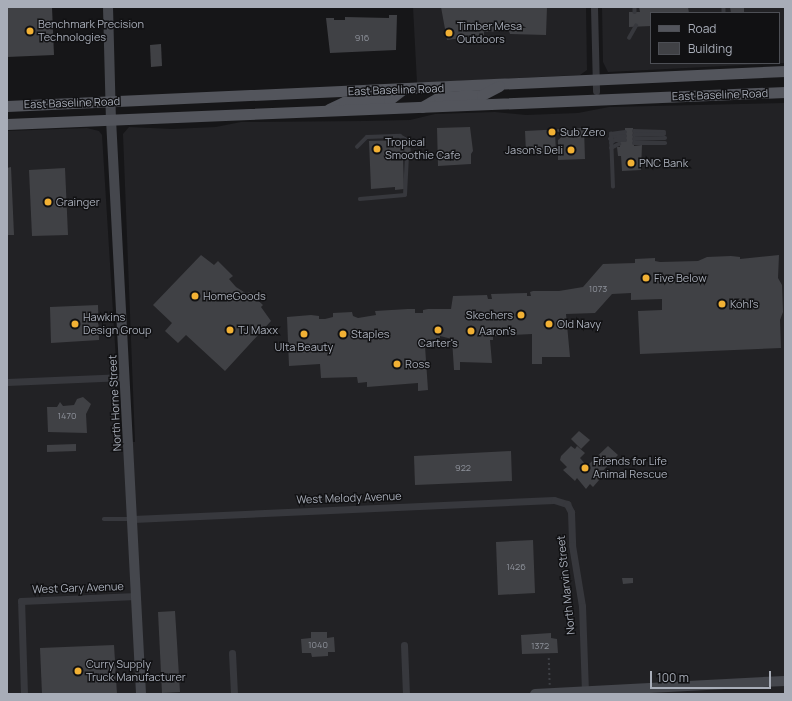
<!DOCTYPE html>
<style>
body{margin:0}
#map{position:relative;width:792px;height:701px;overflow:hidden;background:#161618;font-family:Manrope,sans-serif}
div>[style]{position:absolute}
.built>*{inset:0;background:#222225}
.building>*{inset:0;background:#404145}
.path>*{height:1.5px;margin-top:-0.75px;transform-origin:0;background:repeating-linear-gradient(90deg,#3d3f44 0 2px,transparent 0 5px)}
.lane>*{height:3.5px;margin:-1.75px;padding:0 1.75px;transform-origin:1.75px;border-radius:1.75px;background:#37383d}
.street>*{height:7px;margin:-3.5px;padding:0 3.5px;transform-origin:3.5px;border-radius:3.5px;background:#37383d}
.secondary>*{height:10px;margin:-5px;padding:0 5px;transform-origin:5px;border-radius:5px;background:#45474d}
.primary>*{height:11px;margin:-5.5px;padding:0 5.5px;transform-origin:5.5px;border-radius:5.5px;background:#53555c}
.dots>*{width:11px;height:11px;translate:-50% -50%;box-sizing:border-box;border:2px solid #111113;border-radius:50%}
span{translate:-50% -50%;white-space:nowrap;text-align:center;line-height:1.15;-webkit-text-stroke:3px #111113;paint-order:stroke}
.number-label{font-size:9px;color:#8e929b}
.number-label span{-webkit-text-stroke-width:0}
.poi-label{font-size:11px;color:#a8adb8}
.left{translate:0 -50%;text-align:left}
.right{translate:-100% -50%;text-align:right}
.street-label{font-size:11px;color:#a8adb8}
.frame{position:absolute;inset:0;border:8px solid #a8adb8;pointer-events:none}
.legend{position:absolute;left:650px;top:12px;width:130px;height:52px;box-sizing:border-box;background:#111113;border:1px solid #4d4f55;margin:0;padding:5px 7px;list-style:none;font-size:12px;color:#a8adb8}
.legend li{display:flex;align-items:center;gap:8px;height:20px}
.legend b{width:20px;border:1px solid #4d4f55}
.scale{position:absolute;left:650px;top:671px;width:121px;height:18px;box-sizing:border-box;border:2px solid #a8adb8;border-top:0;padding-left:5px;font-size:12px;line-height:14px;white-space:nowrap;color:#a8adb8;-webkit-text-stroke:3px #111113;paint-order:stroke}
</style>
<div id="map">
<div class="built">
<i style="clip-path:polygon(413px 7px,586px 7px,587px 70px,580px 75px,417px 83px)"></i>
<i style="clip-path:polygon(evenodd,602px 7px,785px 7px,785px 63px,608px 72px,603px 62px,602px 7px,651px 13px,779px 13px,779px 63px,651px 63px,651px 13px)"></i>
<i style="clip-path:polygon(785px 103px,785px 694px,7px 694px,7px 131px,87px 128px,99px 131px,102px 135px,121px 441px,135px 442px,123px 134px,129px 127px,172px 129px,216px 127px,241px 122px,364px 121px,410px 120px,435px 114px,495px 112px,526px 115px,578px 113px,609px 107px)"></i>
</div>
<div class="building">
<i style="clip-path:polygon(7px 7px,52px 7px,54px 55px,7px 57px)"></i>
<i style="clip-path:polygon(441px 7px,547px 7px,546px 35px,510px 34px,509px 31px,484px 32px,484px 35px,447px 40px)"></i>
<i style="clip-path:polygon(639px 7px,688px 7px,689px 13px,651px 13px,651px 26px,629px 27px,629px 12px,640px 12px)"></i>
<i style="clip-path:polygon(730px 7px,744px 7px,744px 13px,731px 13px)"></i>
<i style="clip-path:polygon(389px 15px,397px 15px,396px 50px,330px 53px,326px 18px,334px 18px,334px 20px,345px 20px,345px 17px,389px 18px)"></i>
<i style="clip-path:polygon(161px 44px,162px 66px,151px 67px,150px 45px)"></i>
<i style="clip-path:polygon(470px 127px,473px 151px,471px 154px,471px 164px,438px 166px,437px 128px)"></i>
<i style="clip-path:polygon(581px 128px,584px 128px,585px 159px,558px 160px,558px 140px,569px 131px,555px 132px,556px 152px,526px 153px,525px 131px)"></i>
<i style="clip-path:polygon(625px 128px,633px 128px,634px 146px,642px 145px,641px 170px,622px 171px,621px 156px,618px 156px,617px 147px,620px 147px,619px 142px,625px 141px)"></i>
<i style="clip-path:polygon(402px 140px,402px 143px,410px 143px,411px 155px,403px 155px,404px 189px,395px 190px,395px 187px,371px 189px,369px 141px)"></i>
<i style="clip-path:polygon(11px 167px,14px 235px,7px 235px,7px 168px)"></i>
<i style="clip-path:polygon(65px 168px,68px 235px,32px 236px,29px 170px)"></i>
<i style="clip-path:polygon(201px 255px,214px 265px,218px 261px,233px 276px,229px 279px,236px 287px,247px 294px,249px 292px,263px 305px,261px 307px,271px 321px,225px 371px,186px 335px,178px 343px,165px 331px,172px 323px,153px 305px)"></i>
<i style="clip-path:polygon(779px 255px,778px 278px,782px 285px,783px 312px,780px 320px,781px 348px,640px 354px,638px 311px,662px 310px,662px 299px,631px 300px,631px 293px,612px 294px,595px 313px,566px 314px,570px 357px,542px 357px,542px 364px,532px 364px,532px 334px,493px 336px,493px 340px,490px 340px,492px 363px,460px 362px,460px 370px,454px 370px,452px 339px,440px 336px,440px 346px,425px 346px,428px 390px,418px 391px,418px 383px,367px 387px,367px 382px,358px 383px,357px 377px,321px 378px,320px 364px,289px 366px,287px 317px,311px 315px,319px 316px,319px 319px,325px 319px,333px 317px,333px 313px,352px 312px,353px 316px,358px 318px,376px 315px,375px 311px,408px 309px,415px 309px,415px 313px,423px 313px,423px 310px,428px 309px,451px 309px,453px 296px,487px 295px,488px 299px,492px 299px,491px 294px,527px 293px,527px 296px,531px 296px,530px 292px,533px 291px,559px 291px,583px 287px,603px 264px,635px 263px,635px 259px,655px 258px,655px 261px,660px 262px,698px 261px,707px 257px,731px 256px,740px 257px,740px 259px)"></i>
<i style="clip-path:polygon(98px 305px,99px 340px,51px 343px,50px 307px)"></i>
<i style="clip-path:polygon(83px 397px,91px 404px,86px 414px,87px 433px,48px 432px,47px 407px,57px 407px,60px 402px,63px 406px,74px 405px,77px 399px)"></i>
<i style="clip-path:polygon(579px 431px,590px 440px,581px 449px,571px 439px)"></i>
<i style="clip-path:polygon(76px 444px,76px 451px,47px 452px,47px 445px)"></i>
<i style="clip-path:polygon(571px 446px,575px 449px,577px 446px,585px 453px,580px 458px,587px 466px,608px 446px,618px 455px,597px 477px,600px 479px,593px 487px,590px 484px,586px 489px,577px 478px,575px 481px,563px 470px,567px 467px,560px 460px,561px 456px)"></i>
<i style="clip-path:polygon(511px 451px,512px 481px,415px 485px,414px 456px)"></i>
<i style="clip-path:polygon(533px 540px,535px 593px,498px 595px,496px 542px)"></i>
<i style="clip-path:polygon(622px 578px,633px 578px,633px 583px,623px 584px)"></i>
<i style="clip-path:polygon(175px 611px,180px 692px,162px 693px,158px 612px)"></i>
<i style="clip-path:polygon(311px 632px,327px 632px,327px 638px,334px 637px,335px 652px,328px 652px,328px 656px,312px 657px,311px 653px,302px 653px,301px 639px,311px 638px)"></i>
<i style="clip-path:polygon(551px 633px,551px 638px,557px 639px,558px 653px,522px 654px,521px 635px)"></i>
<i style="clip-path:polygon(114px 645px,117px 694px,42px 694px,40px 648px)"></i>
</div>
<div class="path">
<i style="left:549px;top:658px;width:27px;rotate:88deg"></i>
</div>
<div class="lane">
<i style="left:635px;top:7px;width:5px;rotate:90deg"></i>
<i style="left:724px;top:7px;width:6px;rotate:90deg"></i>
<i style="left:629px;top:38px;width:14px;rotate:-60deg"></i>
<i style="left:634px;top:131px;width:30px;rotate:2deg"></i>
<i style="left:634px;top:135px;width:30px;rotate:-2deg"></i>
<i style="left:610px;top:139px;width:5px;rotate:-37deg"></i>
<i style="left:614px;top:136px;width:11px"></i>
<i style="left:634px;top:139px;width:31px;rotate:-2deg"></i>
<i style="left:611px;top:143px;width:5px;rotate:-37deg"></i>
<i style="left:615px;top:140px;width:10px"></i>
<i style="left:634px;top:143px;width:31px"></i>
<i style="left:357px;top:147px;width:14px;rotate:-45deg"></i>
<i style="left:367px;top:137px;width:33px;rotate:-2deg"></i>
<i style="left:400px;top:136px;width:6px;rotate:31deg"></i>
<i style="left:405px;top:139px;width:4px;rotate:76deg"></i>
<i style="left:611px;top:148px;width:9px;rotate:-27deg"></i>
<i style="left:613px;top:187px;width:53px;rotate:-92.2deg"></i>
<i style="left:611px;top:134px;width:14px;rotate:-8deg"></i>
<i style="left:360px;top:199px;width:45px;rotate:-5.1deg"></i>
<i style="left:405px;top:195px;width:40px;rotate:-87.1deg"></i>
<i style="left:104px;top:519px;width:27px"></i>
</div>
<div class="street">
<i style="left:594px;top:7px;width:84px;rotate:88.6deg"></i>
<i style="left:7px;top:382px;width:118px;rotate:-2.4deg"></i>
<i style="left:133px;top:519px;width:421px;rotate:-2.6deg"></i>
<i style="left:554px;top:500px;width:14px;rotate:17deg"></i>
<i style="left:567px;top:504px;width:9px;rotate:63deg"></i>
<i style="left:571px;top:512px;width:33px;rotate:88deg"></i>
<i style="left:572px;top:545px;width:62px;rotate:80.7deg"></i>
<i style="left:582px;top:606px;width:88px;rotate:88deg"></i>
<i style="left:404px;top:645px;width:49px;rotate:87.7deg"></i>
<i style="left:232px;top:653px;width:41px;rotate:87.2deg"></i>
<i style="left:24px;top:694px;width:93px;rotate:-91.8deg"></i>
<i style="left:21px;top:601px;width:115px;rotate:-2.5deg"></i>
</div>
<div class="secondary">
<i style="left:108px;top:7px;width:112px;rotate:88.5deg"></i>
<i style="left:111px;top:119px;width:576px;rotate:87.01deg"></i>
<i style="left:535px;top:694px;width:250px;rotate:-3deg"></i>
</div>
<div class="primary">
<i style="left:7px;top:106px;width:779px;rotate:-2.58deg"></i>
<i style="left:422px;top:107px;width:20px;rotate:-30deg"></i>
<i style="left:439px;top:97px;width:43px;rotate:-2.7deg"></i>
<i style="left:482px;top:95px;width:19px;rotate:-28deg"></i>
<i style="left:329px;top:109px;width:17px;rotate:-25deg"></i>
<i style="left:344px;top:102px;width:45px;rotate:-2.5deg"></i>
<i style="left:389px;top:100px;width:18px;rotate:-38deg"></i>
<i style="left:7px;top:124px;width:779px;rotate:-2.36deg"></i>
</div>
<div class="dots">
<i style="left:30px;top:31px;background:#f2b134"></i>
<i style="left:449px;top:33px;background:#f2b134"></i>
<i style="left:552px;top:132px;background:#f2b134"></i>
<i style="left:377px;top:149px;background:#f2b134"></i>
<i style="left:571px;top:150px;background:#f2b134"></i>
<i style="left:631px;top:163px;background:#f2b134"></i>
<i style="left:48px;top:202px;background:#f2b134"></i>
<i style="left:646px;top:278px;background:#f2b134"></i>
<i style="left:195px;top:296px;background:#f2b134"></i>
<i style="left:722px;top:304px;background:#f2b134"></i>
<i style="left:521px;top:315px;background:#f2b134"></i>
<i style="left:75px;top:324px;background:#f2b134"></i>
<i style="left:549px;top:324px;background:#f2b134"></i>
<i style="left:230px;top:330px;background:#f2b134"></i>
<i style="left:438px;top:330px;background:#f2b134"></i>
<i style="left:471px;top:331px;background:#f2b134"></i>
<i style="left:304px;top:334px;background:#f2b134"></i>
<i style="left:343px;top:334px;background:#f2b134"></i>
<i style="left:397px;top:364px;background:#f2b134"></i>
<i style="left:585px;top:468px;background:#f2b134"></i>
<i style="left:78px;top:671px;background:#f2b134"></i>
</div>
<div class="number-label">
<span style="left:362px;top:38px">916</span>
<span style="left:598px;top:289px">1073</span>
<span style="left:67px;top:416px">1470</span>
<span style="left:463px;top:468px">922</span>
<span style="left:516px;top:567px">1426</span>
<span style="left:318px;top:645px">1040</span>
<span style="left:540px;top:646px">1372</span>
</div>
<div class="poi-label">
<span class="left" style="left:38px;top:31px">Benchmark Precision<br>Technologies</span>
<span class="left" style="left:457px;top:33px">Timber Mesa<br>Outdoors</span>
<span class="left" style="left:560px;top:132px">Sub Zero</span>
<span class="left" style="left:385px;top:149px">Tropical<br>Smoothie Cafe</span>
<span class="right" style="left:563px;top:150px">Jason's Deli</span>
<span class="left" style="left:639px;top:163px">PNC Bank</span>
<span class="left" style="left:56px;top:202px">Grainger</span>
<span class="left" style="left:654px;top:278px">Five Below</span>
<span class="left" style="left:203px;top:296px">HomeGoods</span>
<span class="left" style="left:730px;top:304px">Kohl's</span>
<span class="right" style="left:513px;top:315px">Skechers</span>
<span class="left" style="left:83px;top:324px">Hawkins<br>Design Group</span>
<span class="left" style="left:557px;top:324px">Old Navy</span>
<span class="left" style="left:238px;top:330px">TJ Maxx</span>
<span class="left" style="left:479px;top:331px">Aaron's</span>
<span class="left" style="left:351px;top:334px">Staples</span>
<span style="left:438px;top:343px">Carter's</span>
<span style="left:304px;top:347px">Ulta Beauty</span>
<span class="left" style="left:405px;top:364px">Ross</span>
<span class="left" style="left:593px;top:468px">Friends for Life<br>Animal Rescue</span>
<span class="left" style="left:86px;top:671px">Curry Supply<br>Truck Manufacturer</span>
</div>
<div class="street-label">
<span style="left:396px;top:90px;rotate:-2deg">East Baseline Road</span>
<span style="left:720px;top:95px;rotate:-2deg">East Baseline Road</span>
<span style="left:72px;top:103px;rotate:-2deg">East Baseline Road</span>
<span style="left:115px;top:403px;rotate:-93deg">North Horne Street</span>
<span style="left:349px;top:498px;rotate:-2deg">West Melody Avenue</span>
<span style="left:566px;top:585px;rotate:-96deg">North Marvin Street</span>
<span style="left:78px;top:588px;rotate:-2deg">West Gary Avenue</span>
</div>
<div class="frame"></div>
<ul class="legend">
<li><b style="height:5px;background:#53555c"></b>Road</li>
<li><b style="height:11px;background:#404145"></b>Building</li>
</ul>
<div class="scale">100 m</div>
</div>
